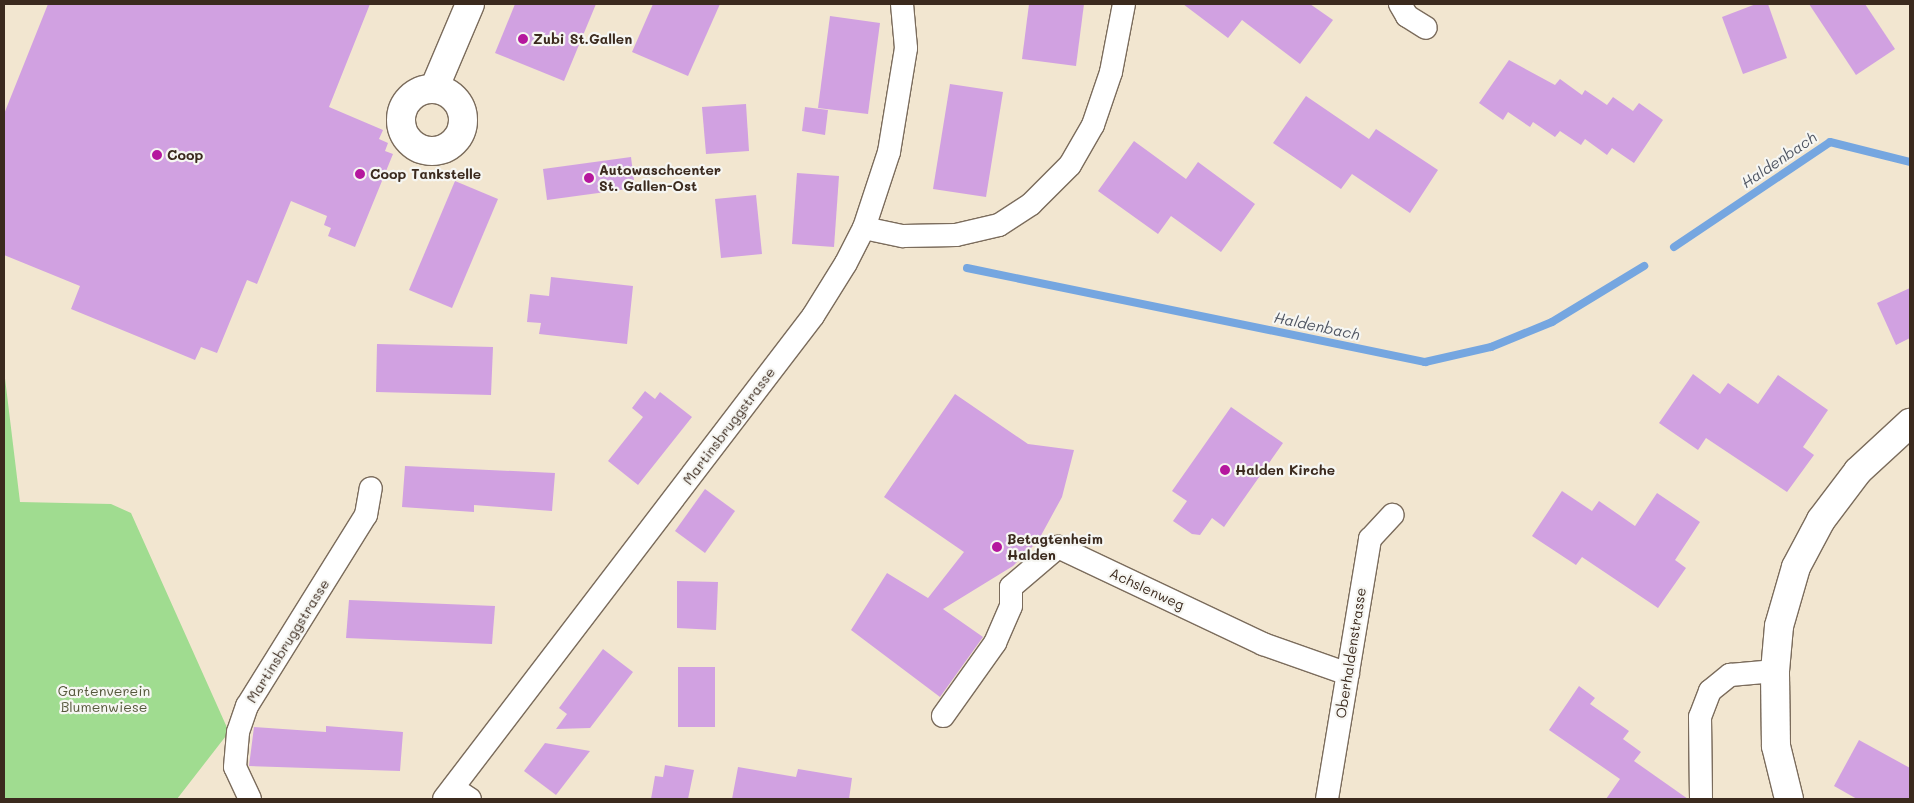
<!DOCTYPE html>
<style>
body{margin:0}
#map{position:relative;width:1914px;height:803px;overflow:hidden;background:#f2e6d0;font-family:Mali,sans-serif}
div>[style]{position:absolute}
.green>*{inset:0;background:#a0dc90}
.stream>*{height:8px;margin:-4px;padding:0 4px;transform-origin:4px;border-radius:4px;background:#75a6e0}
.building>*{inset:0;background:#d1a1e1}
.roads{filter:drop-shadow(1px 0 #7b6c5c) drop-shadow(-1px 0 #7b6c5c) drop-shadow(0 1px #7b6c5c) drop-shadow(0 -1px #7b6c5c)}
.minor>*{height:22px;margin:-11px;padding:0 11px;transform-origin:11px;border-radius:11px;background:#fff}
.tertiary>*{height:28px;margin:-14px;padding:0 14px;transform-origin:14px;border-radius:14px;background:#fff}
.tertiary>.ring{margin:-14px;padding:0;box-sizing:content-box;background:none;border:28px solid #fff;border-radius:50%}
.dots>*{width:14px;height:14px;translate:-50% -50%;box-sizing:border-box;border:2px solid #f6f6f2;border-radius:50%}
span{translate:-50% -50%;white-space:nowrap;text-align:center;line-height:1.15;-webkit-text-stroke:4.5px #f6f6f2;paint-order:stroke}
.poi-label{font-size:14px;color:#3b2a1e;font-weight:700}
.left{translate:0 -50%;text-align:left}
.street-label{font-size:14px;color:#3b2a1e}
.park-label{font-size:14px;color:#54563a}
.water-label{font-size:15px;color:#4f5562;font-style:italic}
.frame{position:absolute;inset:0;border:5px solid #3b2a1e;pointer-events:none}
</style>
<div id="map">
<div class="green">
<i style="clip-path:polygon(4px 370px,20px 502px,111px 504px,131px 513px,229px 732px,177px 799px,4px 799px)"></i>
</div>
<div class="stream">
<i style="left:1674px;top:247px;width:188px;rotate:-33.9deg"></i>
<i style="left:1830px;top:142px;width:82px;rotate:14deg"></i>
<i style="left:967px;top:268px;width:468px;rotate:11.6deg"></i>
<i style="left:1425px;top:362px;width:68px;rotate:-12.8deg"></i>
<i style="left:1491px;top:347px;width:66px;rotate:-22.3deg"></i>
<i style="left:1552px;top:322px;width:108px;rotate:-31.3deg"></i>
</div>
<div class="building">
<i style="clip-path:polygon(48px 4px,370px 4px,329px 107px,383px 130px,379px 139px,388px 143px,385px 151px,393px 154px,355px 247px,328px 236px,331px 228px,324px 225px,327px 216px,291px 201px,257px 284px,247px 280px,217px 353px,201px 347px,195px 360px,71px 309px,80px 286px,4px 255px,4px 114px)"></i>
<i style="clip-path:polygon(515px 4px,596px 4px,564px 81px,495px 53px)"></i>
<i style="clip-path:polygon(653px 4px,720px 4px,688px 76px,632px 52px)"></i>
<i style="clip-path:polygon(1029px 4px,1084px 4px,1076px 66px,1022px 59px)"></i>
<i style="clip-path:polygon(1183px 4px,1310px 4px,1333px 20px,1300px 64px,1242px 20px,1228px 38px)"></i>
<i style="clip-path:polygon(1756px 4px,1768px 4px,1787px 58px,1743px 74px,1722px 17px)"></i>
<i style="clip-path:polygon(1809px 4px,1865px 4px,1895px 49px,1856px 75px)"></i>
<i style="clip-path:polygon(830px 16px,880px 23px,868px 114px,818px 108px)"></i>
<i style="clip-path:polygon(1509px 60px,1555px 85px,1560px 79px,1582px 95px,1585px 90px,1607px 105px,1613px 97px,1633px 111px,1639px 103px,1663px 120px,1634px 163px,1612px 148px,1607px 155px,1585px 139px,1581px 145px,1560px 131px,1555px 137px,1533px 122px,1530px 127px,1508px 112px,1503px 120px,1479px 103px)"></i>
<i style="clip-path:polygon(950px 84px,1003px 92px,986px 197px,933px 189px)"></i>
<i style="clip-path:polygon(1306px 96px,1369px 139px,1376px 129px,1438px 170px,1410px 213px,1352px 174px,1341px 189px,1273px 143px)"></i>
<i style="clip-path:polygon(746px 104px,749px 151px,706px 154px,702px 107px)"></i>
<i style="clip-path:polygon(805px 107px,828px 110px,825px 135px,802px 131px)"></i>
<i style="clip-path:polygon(1134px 141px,1186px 179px,1198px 162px,1255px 204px,1221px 252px,1171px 216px,1158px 234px,1098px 191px)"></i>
<i style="clip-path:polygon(631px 157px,635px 188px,547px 200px,543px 169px)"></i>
<i style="clip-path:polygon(797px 173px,839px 176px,834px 247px,792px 244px)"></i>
<i style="clip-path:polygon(455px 181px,498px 199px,452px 308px,409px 290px)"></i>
<i style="clip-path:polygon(756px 195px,762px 254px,721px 258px,715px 199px)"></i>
<i style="clip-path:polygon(551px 277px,633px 286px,627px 344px,539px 334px,541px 323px,527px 322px,530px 294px,549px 296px)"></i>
<i style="clip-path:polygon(1910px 288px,1910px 338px,1896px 345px,1877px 303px)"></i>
<i style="clip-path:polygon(377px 344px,493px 347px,491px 395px,376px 392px)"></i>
<i style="clip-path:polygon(1693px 374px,1720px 394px,1728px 383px,1758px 404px,1778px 375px,1828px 410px,1803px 447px,1814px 455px,1787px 492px,1706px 438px,1698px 450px,1659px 423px)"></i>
<i style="clip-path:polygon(645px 391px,655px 399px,660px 392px,692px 417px,638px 485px,608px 461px,643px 417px,632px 408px)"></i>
<i style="clip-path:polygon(955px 394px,1028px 444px,1074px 450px,1062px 497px,1038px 541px,1013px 566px,943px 609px,983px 637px,940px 697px,851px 630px,887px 573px,928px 598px,964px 552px,884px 497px)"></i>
<i style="clip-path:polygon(1231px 407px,1283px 443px,1224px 527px,1212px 518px,1200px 535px,1192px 534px,1173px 521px,1187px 501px,1172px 491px)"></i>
<i style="clip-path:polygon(405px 466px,555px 473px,552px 511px,474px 505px,474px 512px,402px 507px)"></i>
<i style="clip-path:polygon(705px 489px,735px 511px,705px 553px,675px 531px)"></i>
<i style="clip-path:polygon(1562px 491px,1592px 511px,1599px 501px,1635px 526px,1657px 493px,1700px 522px,1675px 560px,1686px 568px,1658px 608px,1582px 557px,1576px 565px,1532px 536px)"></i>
<i style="clip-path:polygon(677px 581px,718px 582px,716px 630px,677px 628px)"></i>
<i style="clip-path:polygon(349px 600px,495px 606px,492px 644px,346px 638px)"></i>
<i style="clip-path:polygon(603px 649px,633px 672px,590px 728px,556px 729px,567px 714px,559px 708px)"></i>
<i style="clip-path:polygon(678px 667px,715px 667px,715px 727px,678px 727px)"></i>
<i style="clip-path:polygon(1579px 686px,1595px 698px,1590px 704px,1629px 731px,1623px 739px,1641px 752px,1634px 761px,1688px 799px,1606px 799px,1620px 779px,1549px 730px)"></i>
<i style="clip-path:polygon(326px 726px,403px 732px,400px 771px,249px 766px,254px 727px,326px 732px)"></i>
<i style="clip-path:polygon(1859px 740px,1910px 768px,1910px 799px,1857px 799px,1834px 786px)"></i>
<i style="clip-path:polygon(545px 743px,590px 751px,556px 795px,524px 771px)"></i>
<i style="clip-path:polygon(665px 765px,694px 770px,688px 799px,651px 799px,655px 776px,663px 777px)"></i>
<i style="clip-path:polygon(738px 767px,796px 777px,798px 769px,852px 778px,849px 799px,732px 799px)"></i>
</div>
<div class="roads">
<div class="minor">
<i style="left:1400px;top:4px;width:14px;rotate:60deg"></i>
<i style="left:1407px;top:16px;width:22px;rotate:32deg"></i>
<i style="left:864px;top:228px;width:40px;rotate:12deg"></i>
<i style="left:903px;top:236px;width:53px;rotate:-1.1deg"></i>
<i style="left:956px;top:235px;width:44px;rotate:-13.1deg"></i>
<i style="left:999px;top:225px;width:38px;rotate:-33deg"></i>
<i style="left:1031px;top:204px;width:55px;rotate:-45deg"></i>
<i style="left:1070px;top:165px;width:46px;rotate:-60.1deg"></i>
<i style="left:1093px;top:125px;width:56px;rotate:-71.2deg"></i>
<i style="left:1111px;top:72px;width:69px;rotate:-79.2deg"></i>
<i style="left:943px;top:716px;width:90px;rotate:-54.5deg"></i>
<i style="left:995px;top:643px;width:40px;rotate:-66.6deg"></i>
<i style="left:1011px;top:606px;width:19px;rotate:-90deg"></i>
<i style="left:1011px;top:587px;width:62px;rotate:-40.4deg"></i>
<i style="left:1058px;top:547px;width:227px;rotate:25.3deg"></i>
<i style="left:1263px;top:644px;width:90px;rotate:19.4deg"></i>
<i style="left:453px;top:788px;width:20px;rotate:33deg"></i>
<i style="left:250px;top:799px;width:35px;rotate:-115deg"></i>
<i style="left:235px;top:767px;width:35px;rotate:-85deg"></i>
<i style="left:238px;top:732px;width:28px;rotate:-71deg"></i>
<i style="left:247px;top:706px;width:225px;rotate:-58.1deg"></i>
<i style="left:366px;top:515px;width:27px;rotate:-80deg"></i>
<i style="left:444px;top:799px;width:608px;rotate:-52.62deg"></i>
<i style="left:813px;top:316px;width:62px;rotate:-58.1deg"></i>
<i style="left:846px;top:263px;width:39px;rotate:-63deg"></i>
<i style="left:864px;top:228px;width:80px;rotate:-71.8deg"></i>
<i style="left:889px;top:152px;width:105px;rotate:-80.7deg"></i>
<i style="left:906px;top:48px;width:44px;rotate:-95.2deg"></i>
<i style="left:1327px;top:799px;width:264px;rotate:-80.6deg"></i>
<i style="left:1370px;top:539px;width:33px;rotate:-47deg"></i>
<i style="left:1701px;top:799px;width:82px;rotate:-90.7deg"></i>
<i style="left:1700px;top:717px;width:28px;rotate:-69deg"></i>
<i style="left:1710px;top:691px;width:26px;rotate:-39deg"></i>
<i style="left:1730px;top:675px;width:45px;rotate:-5.1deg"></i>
</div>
<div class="tertiary">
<i class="ring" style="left:401px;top:89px;width:34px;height:34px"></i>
<i style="left:434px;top:89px;width:92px;rotate:-67deg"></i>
<i style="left:1789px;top:799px;width:55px;rotate:-103.8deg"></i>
<i style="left:1776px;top:746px;width:75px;rotate:-90.8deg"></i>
<i style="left:1775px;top:671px;width:45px;rotate:-84.9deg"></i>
<i style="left:1779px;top:626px;width:61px;rotate:-73.9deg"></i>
<i style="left:1796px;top:567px;width:53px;rotate:-62deg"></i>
<i style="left:1821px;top:520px;width:61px;rotate:-52.9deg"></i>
<i style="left:1858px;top:471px;width:71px;rotate:-42.7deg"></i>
</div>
</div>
<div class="dots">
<i style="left:523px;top:39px;background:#b5179e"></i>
<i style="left:157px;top:155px;background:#b5179e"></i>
<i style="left:360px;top:174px;background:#b5179e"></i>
<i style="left:589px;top:178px;background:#b5179e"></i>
<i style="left:1225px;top:470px;background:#b5179e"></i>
<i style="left:997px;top:547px;background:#b5179e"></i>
</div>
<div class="poi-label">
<span class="left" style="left:533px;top:39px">Zubi St.Gallen</span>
<span class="left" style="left:167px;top:155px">Coop</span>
<span class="left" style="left:599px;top:178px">Autowaschcenter<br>St. Gallen-Ost</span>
<span class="left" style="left:370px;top:174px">Coop Tankstelle</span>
<span class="left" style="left:1235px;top:470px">Halden Kirche</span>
<span class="left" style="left:1007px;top:547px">Betagtenheim<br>Halden</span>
</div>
<div class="street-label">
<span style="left:729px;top:426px;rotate:-53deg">Martinsbruggstrasse</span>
<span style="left:1147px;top:589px;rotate:25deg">Achslenweg</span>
<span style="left:288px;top:641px;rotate:-58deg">Martinsbruggstrasse</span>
<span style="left:1351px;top:653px;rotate:-81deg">Oberhaldenstrasse</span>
</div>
<div class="park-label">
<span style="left:104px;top:699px">Gartenverein<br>Blumenwiese</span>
</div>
<div class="water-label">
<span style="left:1779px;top:160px;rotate:-34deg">Haldenbach</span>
<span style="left:1317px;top:326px;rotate:12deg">Haldenbach</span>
</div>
<div class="frame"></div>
</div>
